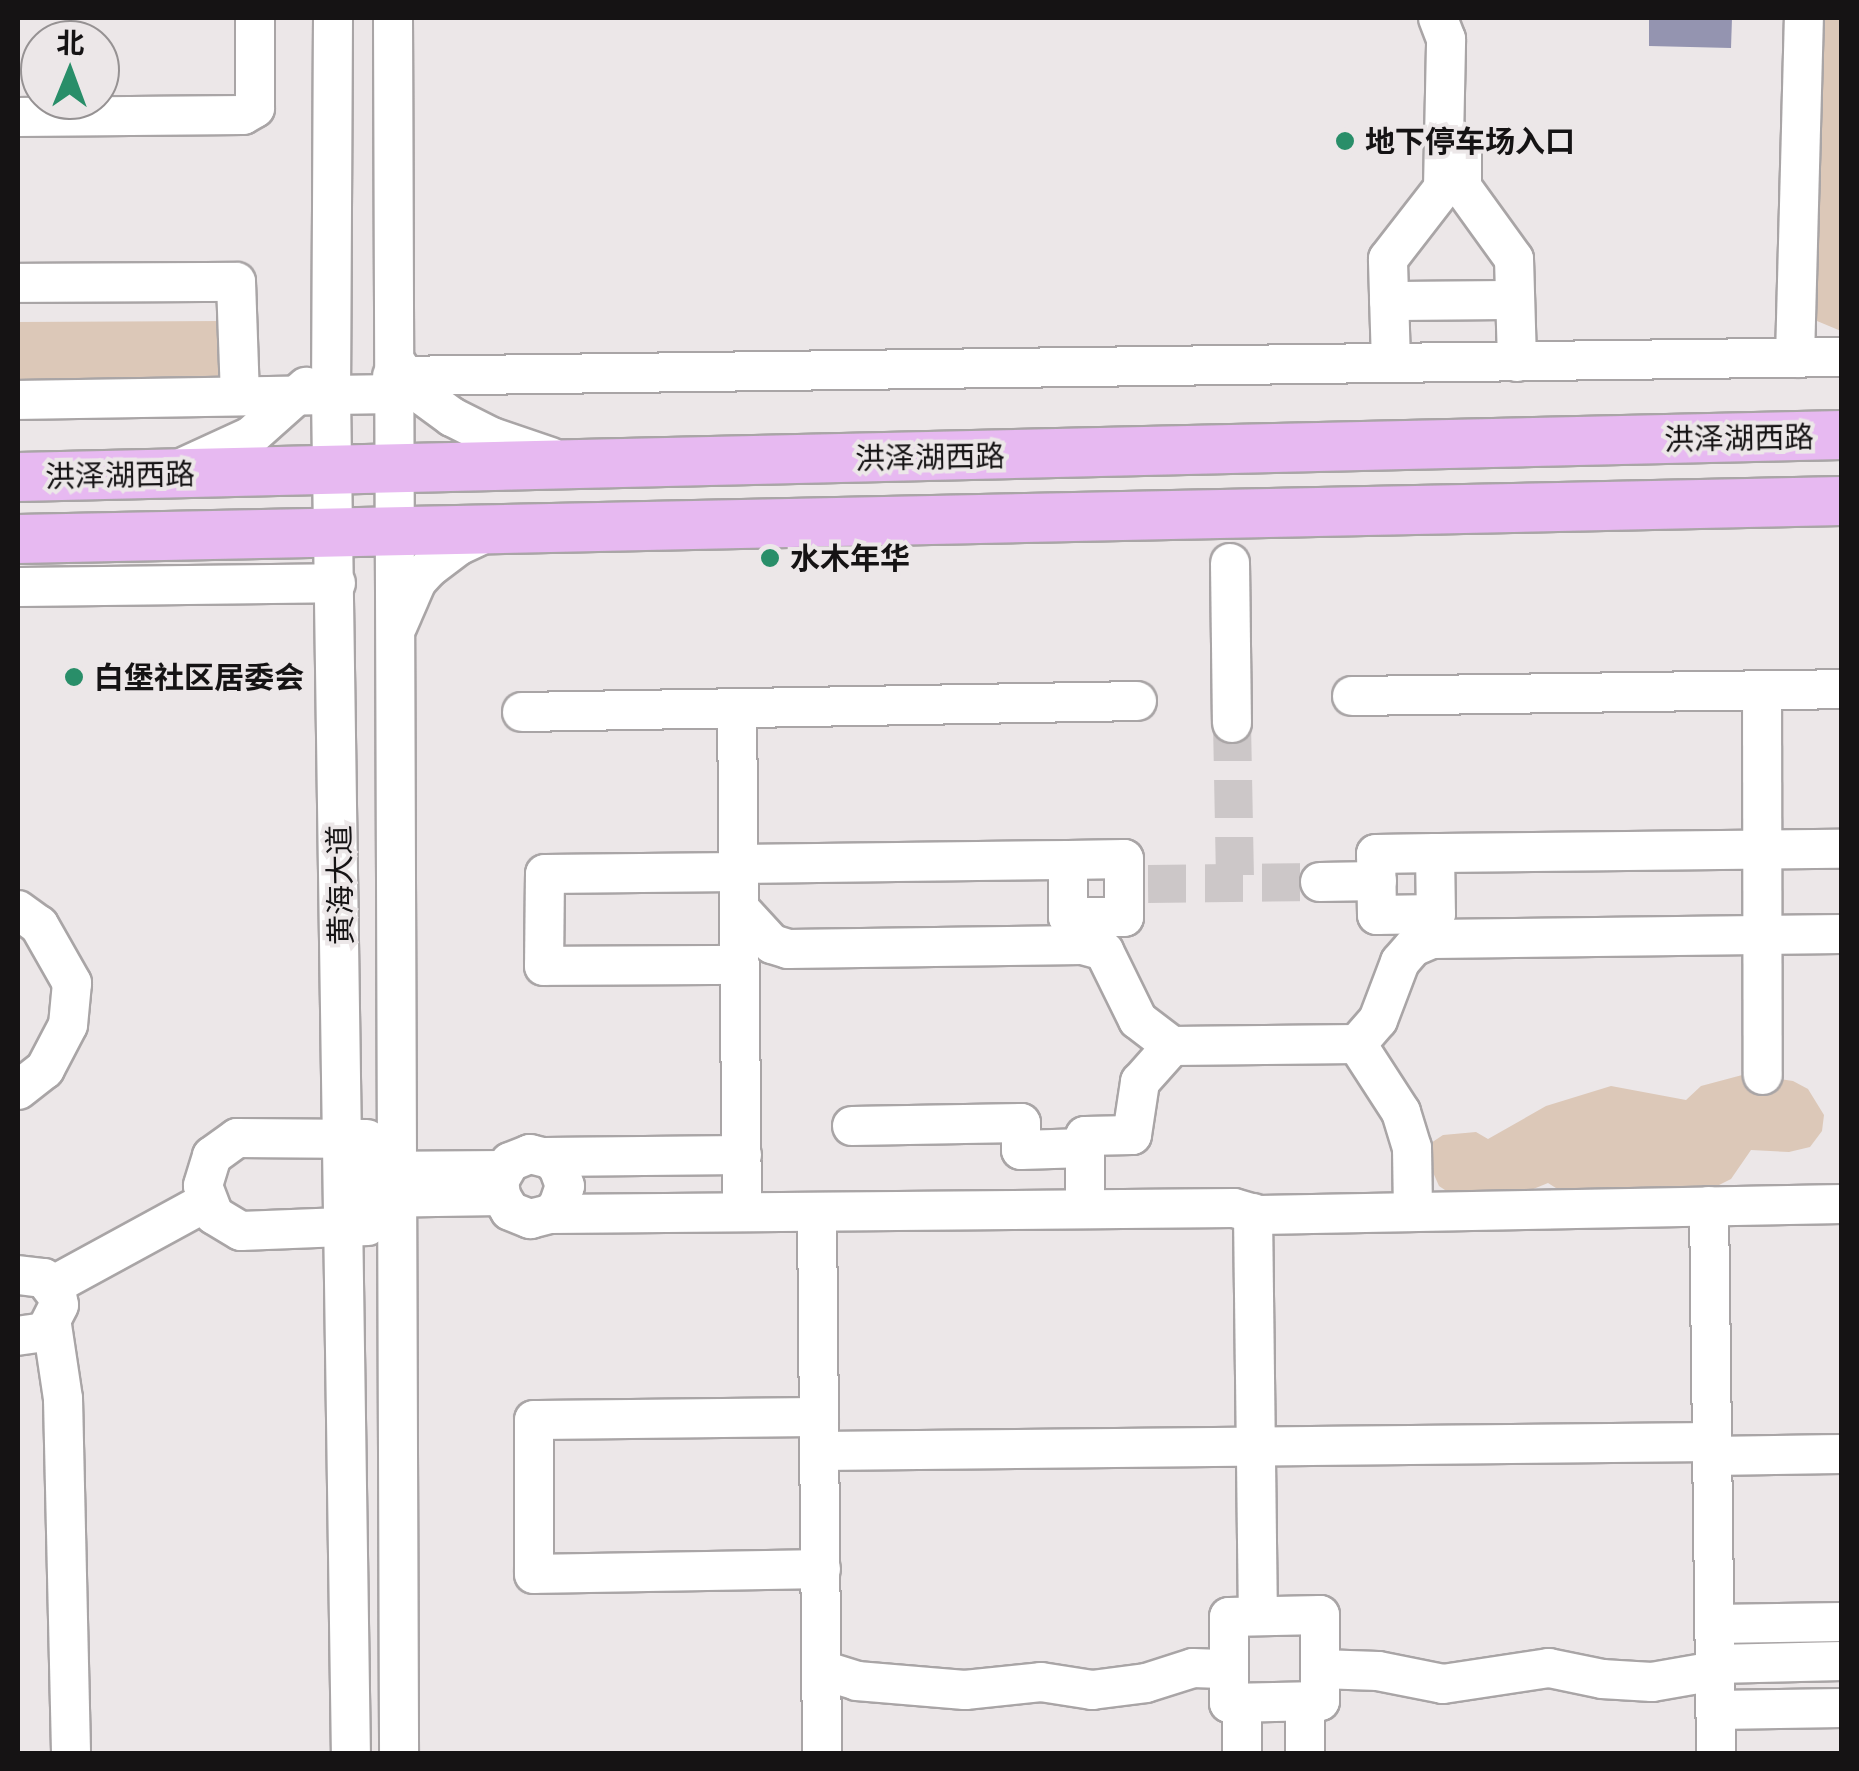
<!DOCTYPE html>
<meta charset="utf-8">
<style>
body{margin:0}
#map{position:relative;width:1859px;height:1771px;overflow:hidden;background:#ece7e8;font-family:Manrope,"Noto Sans SC",sans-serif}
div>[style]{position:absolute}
.green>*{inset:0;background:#dcc8b8}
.water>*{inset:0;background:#9494b0}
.minor-tunnel>*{height:38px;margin-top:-19px;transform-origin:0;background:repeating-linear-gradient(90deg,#ccc7c8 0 38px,transparent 0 57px)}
.roads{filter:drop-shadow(2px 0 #a9a5a6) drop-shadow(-2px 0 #a9a5a6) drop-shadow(0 2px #a9a5a6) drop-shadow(0 -2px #a9a5a6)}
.minor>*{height:38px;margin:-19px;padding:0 19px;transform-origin:19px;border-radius:19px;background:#fff}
.major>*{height:48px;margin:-24px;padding:0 24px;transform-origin:24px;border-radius:24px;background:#e7b9f1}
.dots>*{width:28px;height:28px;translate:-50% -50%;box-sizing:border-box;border:5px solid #ece7e8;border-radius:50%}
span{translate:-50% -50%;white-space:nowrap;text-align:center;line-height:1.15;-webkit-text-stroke:8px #ece7e8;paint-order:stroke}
.poi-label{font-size:30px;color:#151314;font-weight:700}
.left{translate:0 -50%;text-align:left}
.street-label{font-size:30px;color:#151314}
.frame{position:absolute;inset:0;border:20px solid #151314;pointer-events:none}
.north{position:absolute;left:20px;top:20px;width:100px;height:100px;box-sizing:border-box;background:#ece7e8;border:2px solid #969293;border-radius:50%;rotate:1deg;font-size:28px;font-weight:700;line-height:40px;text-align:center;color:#151314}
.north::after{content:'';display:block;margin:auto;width:35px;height:45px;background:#298e69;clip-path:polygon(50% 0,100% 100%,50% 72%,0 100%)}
</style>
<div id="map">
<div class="green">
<i style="clip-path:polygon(1813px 18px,1840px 18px,1841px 331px,1817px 321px,1806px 305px)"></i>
<i style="clip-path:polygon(223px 321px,224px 386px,18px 385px,18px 322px)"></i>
<i style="clip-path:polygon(1746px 1074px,1793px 1081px,1808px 1089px,1824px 1115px,1822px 1131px,1810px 1147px,1789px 1152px,1751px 1150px,1731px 1179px,1713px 1188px,1691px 1187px,1673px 1197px,1567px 1195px,1548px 1183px,1526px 1192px,1454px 1196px,1439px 1186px,1432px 1170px,1428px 1145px,1443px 1135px,1476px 1132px,1488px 1139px,1546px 1106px,1611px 1086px,1686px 1100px,1701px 1086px)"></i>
</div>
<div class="water">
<i style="clip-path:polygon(1649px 18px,1732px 18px,1731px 48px,1649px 46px)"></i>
</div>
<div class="minor-tunnel">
<i style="left:1232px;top:723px;width:160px;rotate:88.9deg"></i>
<i style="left:1148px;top:884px;width:172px;rotate:-0.7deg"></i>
</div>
<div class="roads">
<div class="minor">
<i style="left:333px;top:18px;width:377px;rotate:90.3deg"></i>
<i style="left:331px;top:395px;width:1359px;rotate:89.16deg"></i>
<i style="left:393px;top:18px;width:1736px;rotate:89.8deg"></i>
<i style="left:18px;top:117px;width:225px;rotate:-0.5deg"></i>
<i style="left:243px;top:115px;width:14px;rotate:-30deg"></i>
<i style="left:255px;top:108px;width:90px;rotate:-90deg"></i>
<i style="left:1462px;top:146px;width:41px;rotate:90deg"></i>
<i style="left:1462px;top:187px;width:89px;rotate:54.2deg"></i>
<i style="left:1514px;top:259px;width:103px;rotate:88.3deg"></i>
<i style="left:18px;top:283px;width:218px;rotate:-0.3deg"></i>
<i style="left:236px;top:282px;width:114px;rotate:88deg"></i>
<i style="left:1389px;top:301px;width:126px;rotate:-0.5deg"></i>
<i style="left:1795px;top:358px;width:340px;rotate:-88.5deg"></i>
<i style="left:1391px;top:363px;width:104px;rotate:-91.7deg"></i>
<i style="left:1388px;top:259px;width:90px;rotate:-52.2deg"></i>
<i style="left:1443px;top:188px;width:149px;rotate:-88.8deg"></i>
<i style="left:1446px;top:39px;width:22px;rotate:-111deg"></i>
<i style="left:397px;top:364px;width:32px;rotate:55deg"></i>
<i style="left:415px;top:390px;width:46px;rotate:36.1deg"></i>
<i style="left:452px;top:417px;width:45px;rotate:26.6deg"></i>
<i style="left:492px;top:437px;width:62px;rotate:18.7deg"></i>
<i style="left:392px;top:376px;width:1450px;rotate:-0.75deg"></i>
<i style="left:18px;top:400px;width:374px;rotate:-0.9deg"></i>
<i style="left:177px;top:470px;width:81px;rotate:-24.7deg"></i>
<i style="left:251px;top:436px;width:74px;rotate:-41.7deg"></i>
<i style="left:1230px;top:563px;width:160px;rotate:89.3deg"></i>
<i style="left:18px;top:587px;width:318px;rotate:-0.7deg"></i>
<i style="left:398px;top:625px;width:48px;rotate:-66.6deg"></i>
<i style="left:417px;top:581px;width:18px;rotate:-47deg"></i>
<i style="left:429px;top:568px;width:36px;rotate:-37deg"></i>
<i style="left:458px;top:546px;width:33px;rotate:-25deg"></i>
<i style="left:1762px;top:690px;width:385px;rotate:89.9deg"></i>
<i style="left:1352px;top:696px;width:490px;rotate:-0.8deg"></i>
<i style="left:737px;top:708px;width:504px;rotate:89.43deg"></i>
<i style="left:522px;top:712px;width:615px;rotate:-1.02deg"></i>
<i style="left:1435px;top:853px;width:407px;rotate:-0.6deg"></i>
<i style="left:1435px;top:853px;width:61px;rotate:89.1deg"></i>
<i style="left:1436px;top:914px;width:59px;rotate:179deg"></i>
<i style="left:1377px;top:915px;width:61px;rotate:-90.9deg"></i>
<i style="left:1376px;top:854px;width:59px;rotate:-1deg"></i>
<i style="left:1124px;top:859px;width:58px;rotate:90deg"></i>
<i style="left:1124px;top:917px;width:56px;rotate:180deg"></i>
<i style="left:1068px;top:917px;width:57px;rotate:-90deg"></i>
<i style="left:1068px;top:860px;width:56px;rotate:-1deg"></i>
<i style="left:738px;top:864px;width:330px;rotate:-0.7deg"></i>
<i style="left:738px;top:872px;width:193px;rotate:179.4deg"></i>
<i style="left:545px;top:874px;width:92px;rotate:90.6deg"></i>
<i style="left:544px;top:966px;width:196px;rotate:-0.3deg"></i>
<i style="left:1320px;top:882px;width:57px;rotate:-1deg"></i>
<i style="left:739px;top:908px;width:49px;rotate:47.5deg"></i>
<i style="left:772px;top:944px;width:17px;rotate:17deg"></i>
<i style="left:788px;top:949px;width:294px;rotate:-0.8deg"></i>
<i style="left:1082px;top:945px;width:23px;rotate:15deg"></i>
<i style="left:1104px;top:951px;width:77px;rotate:63.8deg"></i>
<i style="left:1138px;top:1020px;width:43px;rotate:37.4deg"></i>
<i style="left:1172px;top:1046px;width:185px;rotate:-0.6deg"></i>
<i style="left:1357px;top:1044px;width:32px;rotate:-49deg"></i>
<i style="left:1378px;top:1020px;width:62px;rotate:-69.2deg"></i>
<i style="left:1400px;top:962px;width:20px;rotate:-49deg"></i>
<i style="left:1413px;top:947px;width:21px;rotate:-23deg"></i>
<i style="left:1432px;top:939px;width:410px;rotate:-0.7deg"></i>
<i style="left:18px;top:910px;width:26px;rotate:36deg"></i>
<i style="left:39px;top:925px;width:67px;rotate:60.4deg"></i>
<i style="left:72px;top:983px;width:42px;rotate:95.4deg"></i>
<i style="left:68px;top:1025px;width:50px;rotate:117.6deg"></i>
<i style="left:45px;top:1069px;width:34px;rotate:142deg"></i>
<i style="left:1357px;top:1044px;width:81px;rotate:57.1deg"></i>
<i style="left:1401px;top:1112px;width:38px;rotate:73deg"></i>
<i style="left:1412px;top:1148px;width:64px;rotate:89.1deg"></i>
<i style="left:852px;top:1126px;width:169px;rotate:-1deg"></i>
<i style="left:1021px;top:1123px;width:27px;rotate:90deg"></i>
<i style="left:1021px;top:1150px;width:64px;rotate:-1.8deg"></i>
<i style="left:367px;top:1139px;width:130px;rotate:-179.6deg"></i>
<i style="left:237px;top:1138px;width:31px;rotate:144deg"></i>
<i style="left:212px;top:1156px;width:31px;rotate:107deg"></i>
<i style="left:203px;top:1186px;width:31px;rotate:69deg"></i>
<i style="left:214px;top:1215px;width:31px;rotate:31deg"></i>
<i style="left:241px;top:1231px;width:127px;rotate:-2.3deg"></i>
<i style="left:545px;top:1157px;width:197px;rotate:-0.6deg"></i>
<i style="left:371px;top:1171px;width:132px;rotate:-0.4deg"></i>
<i style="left:372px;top:1198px;width:129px;rotate:-0.9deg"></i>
<i style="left:1709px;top:1206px;width:548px;rotate:89.27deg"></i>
<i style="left:1085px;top:1209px;width:73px;rotate:-90deg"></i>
<i style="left:1085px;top:1136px;width:47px;rotate:-1.2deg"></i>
<i style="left:1132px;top:1135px;width:54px;rotate:-81.4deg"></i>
<i style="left:1140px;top:1082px;width:48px;rotate:-48.4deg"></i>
<i style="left:817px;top:1212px;width:542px;rotate:89.47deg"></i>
<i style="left:1253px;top:1213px;width:403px;rotate:89.3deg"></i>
<i style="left:550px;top:1214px;width:11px;rotate:-45deg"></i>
<i style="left:558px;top:1206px;width:21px;rotate:-71deg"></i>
<i style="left:565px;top:1186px;width:20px;rotate:-110deg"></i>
<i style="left:558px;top:1167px;width:11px;rotate:-135deg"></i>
<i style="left:550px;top:1159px;width:21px;rotate:-166deg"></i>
<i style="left:530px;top:1154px;width:22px;rotate:158deg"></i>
<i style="left:510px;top:1162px;width:22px;rotate:120deg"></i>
<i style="left:499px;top:1181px;width:15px;rotate:82deg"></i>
<i style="left:501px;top:1196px;width:17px;rotate:59deg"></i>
<i style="left:510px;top:1211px;width:22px;rotate:22deg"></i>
<i style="left:530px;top:1219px;width:21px;rotate:-14deg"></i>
<i style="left:550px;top:1214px;width:684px;rotate:-0.5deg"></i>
<i style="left:1234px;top:1208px;width:26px;rotate:16deg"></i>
<i style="left:1259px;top:1215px;width:583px;rotate:-1.08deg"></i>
<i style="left:18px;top:1275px;width:26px;rotate:7deg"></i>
<i style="left:44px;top:1278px;width:21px;rotate:53deg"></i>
<i style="left:57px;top:1295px;width:10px;rotate:79deg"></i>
<i style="left:59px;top:1305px;width:30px;rotate:117deg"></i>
<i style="left:45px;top:1332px;width:27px;rotate:172deg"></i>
<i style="left:52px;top:1286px;width:175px;rotate:-28.6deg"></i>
<i style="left:52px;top:1325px;width:75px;rotate:81.5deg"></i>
<i style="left:63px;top:1399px;width:355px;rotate:88.7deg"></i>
<i style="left:819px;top:1417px;width:285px;rotate:179.4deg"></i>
<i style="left:534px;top:1420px;width:154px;rotate:90deg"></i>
<i style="left:534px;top:1574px;width:287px;rotate:-1deg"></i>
<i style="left:820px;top:1451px;width:892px;rotate:-0.58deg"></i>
<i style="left:1712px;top:1456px;width:130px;rotate:-0.9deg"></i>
<i style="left:1320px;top:1615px;width:86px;rotate:90deg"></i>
<i style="left:1320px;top:1701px;width:91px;rotate:178.7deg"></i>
<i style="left:1229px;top:1703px;width:86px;rotate:-90deg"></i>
<i style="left:1229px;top:1617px;width:91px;rotate:-1.3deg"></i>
<i style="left:1715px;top:1624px;width:127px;rotate:-0.9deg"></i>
<i style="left:1716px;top:1664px;width:126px;rotate:-1.4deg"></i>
<i style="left:1320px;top:1669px;width:58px;rotate:2deg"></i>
<i style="left:1378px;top:1671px;width:66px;rotate:11.3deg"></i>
<i style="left:1443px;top:1684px;width:107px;rotate:-8.6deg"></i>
<i style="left:1549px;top:1668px;width:54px;rotate:11.7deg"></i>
<i style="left:1602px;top:1679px;width:50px;rotate:3.4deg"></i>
<i style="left:1652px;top:1682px;width:64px;rotate:-9.9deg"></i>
<i style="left:822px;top:1670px;width:37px;rotate:17deg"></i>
<i style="left:857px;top:1681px;width:108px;rotate:4.8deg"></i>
<i style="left:965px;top:1690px;width:76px;rotate:-6deg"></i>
<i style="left:1041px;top:1682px;width:52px;rotate:8.9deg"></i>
<i style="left:1092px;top:1690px;width:54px;rotate:-7.4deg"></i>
<i style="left:1146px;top:1683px;width:49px;rotate:-17.7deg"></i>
<i style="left:1193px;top:1668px;width:36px;rotate:2deg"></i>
<i style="left:1305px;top:1702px;width:52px;rotate:90deg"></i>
<i style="left:1716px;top:1710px;width:126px;rotate:-0.9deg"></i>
<i style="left:1242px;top:1754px;width:52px;rotate:-90deg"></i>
</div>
<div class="major">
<i style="left:18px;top:477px;width:1824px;rotate:-1.32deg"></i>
<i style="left:18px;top:539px;width:1824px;rotate:-1.19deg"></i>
</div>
</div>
<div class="dots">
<i style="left:1345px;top:141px;background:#298e69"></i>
<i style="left:770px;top:558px;background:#298e69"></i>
<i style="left:74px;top:677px;background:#298e69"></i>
</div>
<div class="poi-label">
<span class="left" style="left:1365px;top:141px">地下停车场入口</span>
<span class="left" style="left:790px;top:558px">水木年华</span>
<span class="left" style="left:94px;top:677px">白堡社区居委会</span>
</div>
<div class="street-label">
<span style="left:1739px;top:438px;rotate:-1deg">洪泽湖西路</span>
<span style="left:930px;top:457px;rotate:-1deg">洪泽湖西路</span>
<span style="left:120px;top:475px;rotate:-1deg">洪泽湖西路</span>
<span style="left:340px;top:885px;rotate:-91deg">黄海大道</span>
</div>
<div class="frame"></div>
<div class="north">北</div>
</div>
